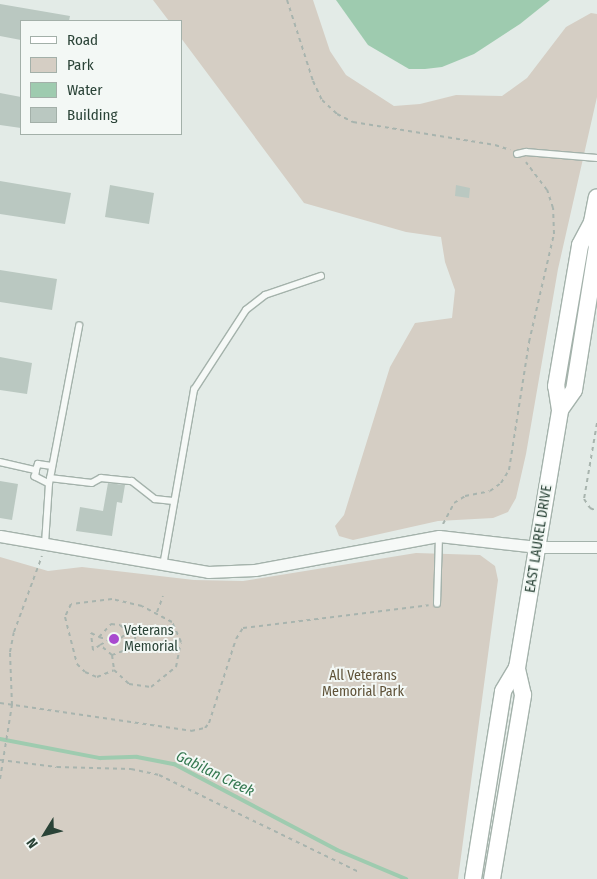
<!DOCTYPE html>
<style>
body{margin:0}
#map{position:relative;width:597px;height:879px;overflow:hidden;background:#e3ebe7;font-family:"Fira Sans Condensed",sans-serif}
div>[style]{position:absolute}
.green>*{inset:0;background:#d5cec4}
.water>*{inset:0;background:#9ecbaf}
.stream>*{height:4px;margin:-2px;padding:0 2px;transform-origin:2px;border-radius:2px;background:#9ecbaf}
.building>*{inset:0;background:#bac8c1}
.path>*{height:2px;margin-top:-1px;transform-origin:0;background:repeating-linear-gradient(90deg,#a8b4ae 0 4px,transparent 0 8px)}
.path>.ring{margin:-1px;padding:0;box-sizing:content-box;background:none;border:2px solid #a8b4ae;border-radius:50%}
.roads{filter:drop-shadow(1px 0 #a4b2ab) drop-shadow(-1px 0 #a4b2ab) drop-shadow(0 1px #a4b2ab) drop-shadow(0 -1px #a4b2ab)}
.lane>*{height:5.5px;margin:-2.75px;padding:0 2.75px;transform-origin:2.75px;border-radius:2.75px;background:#f6f9f7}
.street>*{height:11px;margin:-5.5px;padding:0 5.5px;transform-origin:5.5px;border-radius:5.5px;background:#f6f9f7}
.secondary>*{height:16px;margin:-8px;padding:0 8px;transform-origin:8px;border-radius:8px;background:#fff}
.dots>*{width:14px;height:14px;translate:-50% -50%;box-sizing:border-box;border:2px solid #f3f8f5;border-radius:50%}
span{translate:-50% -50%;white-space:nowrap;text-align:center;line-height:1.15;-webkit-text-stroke:4px #f3f8f5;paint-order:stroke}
.street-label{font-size:14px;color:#2a4337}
.poi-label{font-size:14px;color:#2a4337}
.left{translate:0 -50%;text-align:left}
.park-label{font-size:14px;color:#5f5238}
.water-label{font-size:15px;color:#347850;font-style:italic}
.legend{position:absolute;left:20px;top:20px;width:162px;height:115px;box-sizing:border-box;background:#f3f8f5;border:1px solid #a3b0a9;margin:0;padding:6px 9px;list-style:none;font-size:15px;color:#2a4337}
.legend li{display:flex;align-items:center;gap:10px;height:25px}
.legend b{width:25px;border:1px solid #a3b0a9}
.north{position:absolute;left:20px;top:809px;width:50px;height:50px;-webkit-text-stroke:4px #f3f8f5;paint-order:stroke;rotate:234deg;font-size:14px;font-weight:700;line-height:20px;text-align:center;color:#2a4337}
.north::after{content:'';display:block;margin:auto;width:18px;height:22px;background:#2a4337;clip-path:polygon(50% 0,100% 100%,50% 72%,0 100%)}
</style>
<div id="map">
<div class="green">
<i style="clip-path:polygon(153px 0,313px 0,330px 51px,346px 75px,394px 106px,420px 104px,456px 95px,502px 96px,527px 78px,566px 27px,591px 13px,597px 14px,597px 97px,558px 269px,526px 454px,516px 498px,508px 512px,493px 518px,438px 521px,353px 540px,339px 536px,335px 526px,344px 515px,390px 367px,415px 323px,452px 318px,455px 290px,445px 262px,441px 237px,406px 232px,304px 203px,181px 38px,181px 21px,169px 21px)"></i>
<i style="clip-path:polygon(416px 553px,480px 555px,495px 566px,498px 580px,458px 879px,0 879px,0 557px,48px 571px,82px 567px,194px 580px,243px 581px)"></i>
</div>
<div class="water">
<i style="clip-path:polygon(336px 0,550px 0,520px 24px,474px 54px,442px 67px,425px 69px,409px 69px,368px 45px)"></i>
</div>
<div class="stream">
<i style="left:0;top:739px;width:102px;rotate:10.8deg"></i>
<i style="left:100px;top:758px;width:37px;rotate:-2deg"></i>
<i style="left:137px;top:757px;width:38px;rotate:11deg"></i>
<i style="left:174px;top:764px;width:184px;rotate:27.8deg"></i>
<i style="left:337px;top:850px;width:75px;rotate:22.8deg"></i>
</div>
<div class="building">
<i style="clip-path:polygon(0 4px,70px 16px,69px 21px,21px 21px,21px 40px,0 36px)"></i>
<i style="clip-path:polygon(0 93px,21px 97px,21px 128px,0 125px)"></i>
<i style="clip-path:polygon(0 181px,71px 193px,65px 224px,0 214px)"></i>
<i style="clip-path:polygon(110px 185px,154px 193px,149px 224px,105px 217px)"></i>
<i style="clip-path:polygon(456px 185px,470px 188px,469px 198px,455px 196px)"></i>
<i style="clip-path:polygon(0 270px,57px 279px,52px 310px,0 302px)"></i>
<i style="clip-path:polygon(0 357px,32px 363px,27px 394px,0 390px)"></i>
<i style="clip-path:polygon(0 481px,18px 484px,12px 520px,0 518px)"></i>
<i style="clip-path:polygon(108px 483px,125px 485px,122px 503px,117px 502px,112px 536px,76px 531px,80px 507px,103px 511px)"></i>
</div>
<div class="path">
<i style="left:287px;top:0;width:85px;rotate:72.2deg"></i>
<i style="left:313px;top:81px;width:21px;rotate:65deg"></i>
<i style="left:322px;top:100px;width:21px;rotate:43deg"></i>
<i style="left:337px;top:114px;width:18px;rotate:27deg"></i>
<i style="left:353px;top:122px;width:144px;rotate:9.2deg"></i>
<i style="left:495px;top:145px;width:16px;rotate:18deg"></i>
<i style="left:597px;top:423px;width:77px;rotate:99.7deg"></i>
<i style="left:584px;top:499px;width:11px;rotate:56deg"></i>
<i style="left:590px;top:508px;width:8px;rotate:23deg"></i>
<i style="left:443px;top:524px;width:24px;rotate:-62deg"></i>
<i style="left:454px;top:503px;width:13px;rotate:-32deg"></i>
<i style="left:465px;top:496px;width:25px;rotate:-11deg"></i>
<i style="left:490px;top:491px;width:14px;rotate:-36deg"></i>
<i style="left:501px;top:483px;width:15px;rotate:-58deg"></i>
<i style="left:509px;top:470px;width:130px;rotate:-81.1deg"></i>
<i style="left:529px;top:342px;width:111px;rotate:-77deg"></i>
<i style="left:554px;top:234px;width:26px;rotate:-92deg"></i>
<i style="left:553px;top:208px;width:19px;rotate:-108deg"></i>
<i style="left:547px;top:190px;width:35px;rotate:-127deg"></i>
<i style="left:157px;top:612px;width:17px;rotate:-69deg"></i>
<i style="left:111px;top:624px;width:9px;rotate:6deg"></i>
<i style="left:120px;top:625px;width:11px;rotate:41deg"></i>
<i style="left:128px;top:632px;width:8px;rotate:-40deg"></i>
<i style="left:134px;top:627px;width:20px;rotate:84deg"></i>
<i style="left:136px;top:647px;width:7px;rotate:-146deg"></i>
<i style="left:130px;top:643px;width:11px;rotate:131deg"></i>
<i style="left:123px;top:651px;width:12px;rotate:160deg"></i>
<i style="left:112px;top:655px;width:16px;rotate:-140deg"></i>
<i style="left:100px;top:645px;width:9px;rotate:144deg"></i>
<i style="left:93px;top:650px;width:17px;rotate:-97deg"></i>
<i style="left:91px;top:633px;width:9px;rotate:27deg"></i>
<i style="left:99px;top:637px;width:18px;rotate:-47deg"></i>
<i class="ring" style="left:111px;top:635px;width:4px;height:4px"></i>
<i style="left:99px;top:637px;width:9px;rotate:18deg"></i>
<i style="left:117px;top:638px;width:14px;rotate:21deg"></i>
<i style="left:121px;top:638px;width:9px;rotate:-41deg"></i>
<i style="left:100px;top:645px;width:13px;rotate:-29deg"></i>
<i style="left:112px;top:655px;width:15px;rotate:82deg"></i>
<i style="left:114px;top:670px;width:21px;rotate:43deg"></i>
<i style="left:129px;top:684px;width:22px;rotate:8deg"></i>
<i style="left:151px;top:687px;width:32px;rotate:-39deg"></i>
<i style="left:176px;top:667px;width:25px;rotate:-79deg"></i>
<i style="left:181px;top:642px;width:22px;rotate:-114deg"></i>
<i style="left:172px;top:622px;width:34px;rotate:-152deg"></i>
<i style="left:142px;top:606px;width:31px;rotate:-167deg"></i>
<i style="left:112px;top:599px;width:41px;rotate:173deg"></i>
<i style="left:71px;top:604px;width:14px;rotate:115deg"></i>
<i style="left:65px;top:617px;width:49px;rotate:75.7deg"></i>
<i style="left:77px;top:664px;width:11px;rotate:45deg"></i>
<i style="left:85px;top:672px;width:13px;rotate:23deg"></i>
<i style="left:97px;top:677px;width:18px;rotate:-22deg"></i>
<i style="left:0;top:703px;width:193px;rotate:8.3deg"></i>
<i style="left:191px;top:731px;width:14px;rotate:-12deg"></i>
<i style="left:205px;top:728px;width:6px;rotate:-51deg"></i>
<i style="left:209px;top:723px;width:88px;rotate:-72.2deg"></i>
<i style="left:236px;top:639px;width:13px;rotate:-58deg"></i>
<i style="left:243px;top:628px;width:187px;rotate:-7deg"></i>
<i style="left:0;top:760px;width:57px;rotate:7deg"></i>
<i style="left:57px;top:767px;width:74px;rotate:1.5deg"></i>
<i style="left:131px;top:769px;width:29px;rotate:12deg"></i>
<i style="left:159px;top:775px;width:222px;rotate:25.9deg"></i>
<i style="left:0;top:779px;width:75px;rotate:-80.8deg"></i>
<i style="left:12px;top:705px;width:53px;rotate:-92.2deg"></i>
<i style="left:10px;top:652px;width:20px;rotate:-79deg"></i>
<i style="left:14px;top:632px;width:81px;rotate:-69.8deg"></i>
</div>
<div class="roads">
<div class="lane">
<i style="left:517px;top:154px;width:9px;rotate:-13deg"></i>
<i style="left:526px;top:152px;width:71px;rotate:4.8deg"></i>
<i style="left:0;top:462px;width:37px;rotate:13deg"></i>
<i style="left:50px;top:478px;width:42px;rotate:6.8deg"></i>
<i style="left:92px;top:483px;width:10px;rotate:-29deg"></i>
<i style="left:101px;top:478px;width:31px;rotate:6deg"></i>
<i style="left:132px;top:481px;width:29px;rotate:38deg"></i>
<i style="left:155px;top:499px;width:18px;rotate:6deg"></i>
<i style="left:49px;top:484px;width:16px;rotate:-153deg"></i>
<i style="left:35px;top:477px;width:7px;rotate:-82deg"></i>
<i style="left:36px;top:470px;width:6px;rotate:-72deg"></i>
<i style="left:38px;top:464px;width:14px;rotate:8deg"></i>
<i style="left:45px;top:544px;width:60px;rotate:-86.2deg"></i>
<i style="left:49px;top:484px;width:161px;rotate:-79.2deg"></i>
<i style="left:163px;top:566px;width:179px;rotate:-80deg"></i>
<i style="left:194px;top:390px;width:95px;rotate:-57deg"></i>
<i style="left:246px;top:310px;width:24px;rotate:-38deg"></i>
<i style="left:265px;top:295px;width:59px;rotate:-18.7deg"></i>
<i style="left:437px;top:604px;width:68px;rotate:-88.3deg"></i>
</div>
<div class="street">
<i style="left:0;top:536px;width:211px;rotate:9.8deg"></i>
<i style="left:208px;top:572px;width:47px;rotate:-2.4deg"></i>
<i style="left:255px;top:570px;width:187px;rotate:-10.5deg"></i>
<i style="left:439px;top:536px;width:99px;rotate:6.4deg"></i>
<i style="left:537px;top:547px;width:60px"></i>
</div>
<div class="secondary">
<i style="left:560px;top:410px;width:24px;rotate:-55deg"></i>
<i style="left:574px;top:390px;width:145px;rotate:-80.9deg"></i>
<i style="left:597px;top:247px;width:25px;rotate:-101deg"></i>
<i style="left:473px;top:879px;width:190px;rotate:-80.9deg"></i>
<i style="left:503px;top:691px;width:27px;rotate:-59deg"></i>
<i style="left:492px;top:879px;width:187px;rotate:-80.4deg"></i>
<i style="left:523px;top:695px;width:28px;rotate:-103deg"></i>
<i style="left:517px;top:668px;width:262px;rotate:-80.5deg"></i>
<i style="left:560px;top:410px;width:24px;rotate:-99deg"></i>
<i style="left:556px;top:386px;width:143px;rotate:-80.3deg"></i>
<i style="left:580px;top:245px;width:26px;rotate:-62deg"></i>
<i style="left:592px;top:222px;width:25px;rotate:-79deg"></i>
</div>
</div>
<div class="dots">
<i style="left:114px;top:639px;background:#a849cf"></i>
</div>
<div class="street-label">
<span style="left:539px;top:539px;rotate:-81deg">EAST LAUREL DRIVE</span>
</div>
<div class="poi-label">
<span class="left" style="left:124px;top:639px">Veterans<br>Memorial</span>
</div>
<div class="park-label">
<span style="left:363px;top:684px">All Veterans<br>Memorial Park</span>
</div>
<div class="water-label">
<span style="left:215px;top:774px;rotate:26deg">Gabilan Creek</span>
</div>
<ul class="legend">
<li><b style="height:6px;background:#fff"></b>Road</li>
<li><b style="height:14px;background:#d5cec4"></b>Park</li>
<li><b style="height:14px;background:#9ecbaf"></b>Water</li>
<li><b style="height:14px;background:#bac8c1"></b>Building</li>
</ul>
<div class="north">N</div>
</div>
